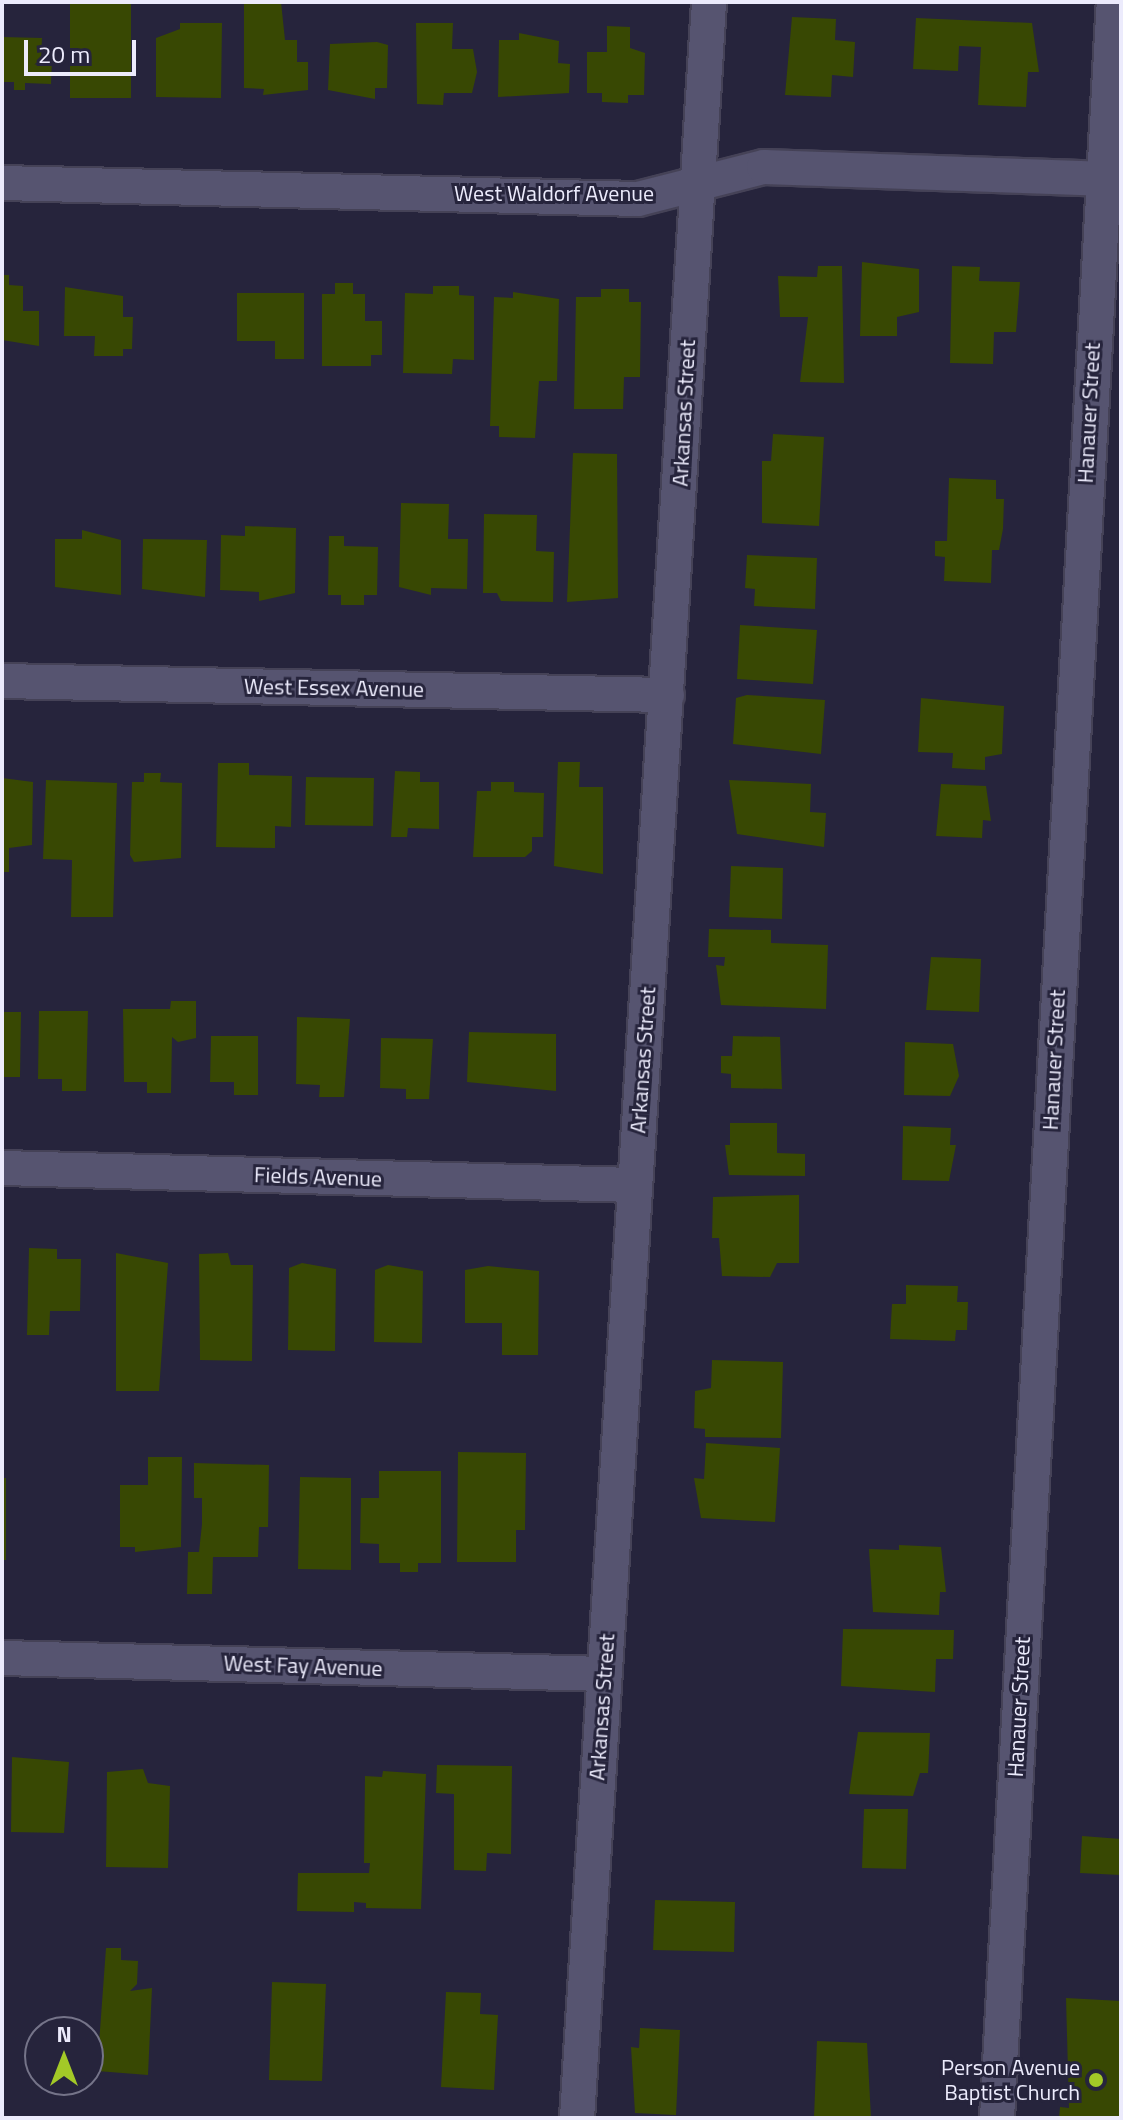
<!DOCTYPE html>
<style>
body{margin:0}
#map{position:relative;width:1123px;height:2120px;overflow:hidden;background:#26243c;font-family:"Titillium Web",sans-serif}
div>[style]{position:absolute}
.building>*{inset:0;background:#384803}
.roads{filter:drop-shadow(2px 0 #454257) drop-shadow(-2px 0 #454257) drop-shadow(0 2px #454257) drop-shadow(0 -2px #454257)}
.street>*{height:34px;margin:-17px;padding:0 17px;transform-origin:17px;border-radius:17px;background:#565470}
.dots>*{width:22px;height:22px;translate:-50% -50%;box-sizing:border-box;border:4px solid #26243c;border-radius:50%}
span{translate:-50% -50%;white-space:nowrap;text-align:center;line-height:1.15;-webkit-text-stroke:6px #26243c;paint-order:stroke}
.street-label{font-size:22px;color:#ecebfc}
.poi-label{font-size:22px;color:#ecebfc}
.right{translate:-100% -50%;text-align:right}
.frame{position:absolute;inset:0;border:4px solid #ecebfc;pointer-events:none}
.north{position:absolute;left:24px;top:2016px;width:80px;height:80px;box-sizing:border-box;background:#26243c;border:2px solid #757489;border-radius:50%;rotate:0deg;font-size:22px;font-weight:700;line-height:32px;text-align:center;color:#ecebfc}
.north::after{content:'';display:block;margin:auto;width:28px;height:36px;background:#a3c927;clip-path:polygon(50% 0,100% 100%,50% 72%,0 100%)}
.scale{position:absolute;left:24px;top:40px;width:112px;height:36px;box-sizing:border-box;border:4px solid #ecebfc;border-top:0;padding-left:10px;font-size:24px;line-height:28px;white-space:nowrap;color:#ecebfc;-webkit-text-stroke:6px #26243c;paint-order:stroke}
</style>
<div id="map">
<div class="building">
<i style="clip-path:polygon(70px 2px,131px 2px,131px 98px,70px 98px)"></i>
<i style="clip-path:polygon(244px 2px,281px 2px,285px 40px,297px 40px,297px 62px,308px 62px,308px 90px,263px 95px,264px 89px,244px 88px)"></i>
<i style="clip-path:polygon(792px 17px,836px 19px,835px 40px,855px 42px,853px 77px,832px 75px,831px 97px,785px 95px)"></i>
<i style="clip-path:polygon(916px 18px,1032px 23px,1039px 72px,1028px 72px,1026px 107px,978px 105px,981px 47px,959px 46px,958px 71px,913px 69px)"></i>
<i style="clip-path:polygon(180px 23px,222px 23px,221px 98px,156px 97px,156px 38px,180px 29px)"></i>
<i style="clip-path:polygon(416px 23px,453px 23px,452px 49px,473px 49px,477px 72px,472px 93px,444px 93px,443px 105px,417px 104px)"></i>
<i style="clip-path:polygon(607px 26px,630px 27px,630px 48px,645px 53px,644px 95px,628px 95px,628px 103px,602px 102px,602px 93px,587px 93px,587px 52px,607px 52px)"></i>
<i style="clip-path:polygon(519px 33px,559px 41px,558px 63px,570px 64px,569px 93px,498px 97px,499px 40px,519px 40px)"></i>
<i style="clip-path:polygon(2px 37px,42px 38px,41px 59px,52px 59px,51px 84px,25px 83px,25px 90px,14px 90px,14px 82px,2px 82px)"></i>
<i style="clip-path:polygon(377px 42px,388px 45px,387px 88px,375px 88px,375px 99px,328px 90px,330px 44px)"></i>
<i style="clip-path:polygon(862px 262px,919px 269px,919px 312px,897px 317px,897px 336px,860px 336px)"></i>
<i style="clip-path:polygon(818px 266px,842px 266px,844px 383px,800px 382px,808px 317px,780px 317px,778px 276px,817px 277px)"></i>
<i style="clip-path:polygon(952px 266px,980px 267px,979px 281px,1020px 282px,1016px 332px,994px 332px,993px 364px,950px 363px)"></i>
<i style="clip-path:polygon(2px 275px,9px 275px,9px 285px,23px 286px,23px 311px,39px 311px,39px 346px,2px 340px)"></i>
<i style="clip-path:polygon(335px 283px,353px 283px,353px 294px,365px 294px,365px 321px,382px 321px,382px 355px,371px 355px,371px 366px,322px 366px,322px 294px,335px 294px)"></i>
<i style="clip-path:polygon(433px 286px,459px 286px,459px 295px,474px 296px,474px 360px,453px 359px,452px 374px,403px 373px,405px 293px,433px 294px)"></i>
<i style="clip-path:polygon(65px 287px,123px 296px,123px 317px,133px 317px,132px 349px,123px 349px,123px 356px,94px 356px,95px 336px,64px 336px)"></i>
<i style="clip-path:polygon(601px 289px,629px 289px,629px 302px,641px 302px,640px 377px,624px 377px,623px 409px,574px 409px,576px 297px,601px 297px)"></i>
<i style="clip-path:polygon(513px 292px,559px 299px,557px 381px,539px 381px,535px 438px,499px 437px,499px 426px,490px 426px,494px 297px,513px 298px)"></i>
<i style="clip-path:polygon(237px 293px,304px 293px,304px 359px,275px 359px,275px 341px,237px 341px)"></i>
<i style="clip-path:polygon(773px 434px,824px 437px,819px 526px,762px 523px,762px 461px,771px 461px)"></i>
<i style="clip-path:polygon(573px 453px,617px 454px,618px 598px,567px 602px)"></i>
<i style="clip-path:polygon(949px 478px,996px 480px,996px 499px,1004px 499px,1003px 529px,999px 550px,992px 550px,991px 583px,944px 581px,945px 557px,935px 556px,935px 541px,947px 541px)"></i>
<i style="clip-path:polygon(401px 503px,449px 504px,448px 539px,468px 539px,467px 589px,431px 588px,431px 595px,399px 587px)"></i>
<i style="clip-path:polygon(484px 514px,537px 515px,536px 551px,554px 552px,553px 602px,501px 601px,497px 593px,483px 593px)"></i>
<i style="clip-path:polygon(245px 526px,296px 528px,295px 593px,259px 601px,259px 592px,220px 590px,221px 535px,245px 536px)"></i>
<i style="clip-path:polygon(82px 530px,121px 540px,121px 595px,55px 587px,55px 539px,82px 539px)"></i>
<i style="clip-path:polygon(329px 536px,344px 536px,344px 546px,378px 547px,377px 595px,364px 595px,364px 605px,341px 605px,341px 595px,328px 595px)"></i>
<i style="clip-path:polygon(143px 539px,207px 540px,205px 597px,142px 589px)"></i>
<i style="clip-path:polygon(747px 555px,817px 558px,815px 609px,754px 606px,755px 589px,745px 588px)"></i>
<i style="clip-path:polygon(740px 625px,817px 630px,813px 684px,737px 679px)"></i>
<i style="clip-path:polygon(747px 695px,825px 700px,821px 754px,733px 744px,736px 698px)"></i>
<i style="clip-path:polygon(921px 698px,1004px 706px,1002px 754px,985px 757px,985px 770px,952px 768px,953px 753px,918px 752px)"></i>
<i style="clip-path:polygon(558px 762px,580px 762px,579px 787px,603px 787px,603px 874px,554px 866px)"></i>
<i style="clip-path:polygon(218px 763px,249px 763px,249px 775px,292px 776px,291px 827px,275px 826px,275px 848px,216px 847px)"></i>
<i style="clip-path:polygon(395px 771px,420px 772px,420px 782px,439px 782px,439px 829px,408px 828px,407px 837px,391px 837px)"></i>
<i style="clip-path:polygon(144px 773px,161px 773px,160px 782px,182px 783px,181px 858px,134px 862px,130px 855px,132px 782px,144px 782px)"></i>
<i style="clip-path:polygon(306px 777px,374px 778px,373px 826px,305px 825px)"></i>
<i style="clip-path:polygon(2px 778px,33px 782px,32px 845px,9px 848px,9px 872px,2px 872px)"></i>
<i style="clip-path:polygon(46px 780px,117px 783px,113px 917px,71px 917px,72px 860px,43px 859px)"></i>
<i style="clip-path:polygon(729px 780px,811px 784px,810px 812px,826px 813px,824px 847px,737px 834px)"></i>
<i style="clip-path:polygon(491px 782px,514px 782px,514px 792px,544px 793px,543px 837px,532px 837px,532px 851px,525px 857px,473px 857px,477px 791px,491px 791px)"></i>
<i style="clip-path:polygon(941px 784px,986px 786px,991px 821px,983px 820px,982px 838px,936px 836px)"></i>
<i style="clip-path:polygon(731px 866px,783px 868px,782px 919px,729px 917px)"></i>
<i style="clip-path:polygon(709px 929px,771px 930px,771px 943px,828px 945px,826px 1009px,721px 1005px,716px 965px,724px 966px,725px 957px,708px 957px)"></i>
<i style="clip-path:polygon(931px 957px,981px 959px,979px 1012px,926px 1010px)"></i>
<i style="clip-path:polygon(171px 1001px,196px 1001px,196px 1038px,178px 1042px,172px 1037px,171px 1093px,147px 1093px,147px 1082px,124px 1082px,123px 1009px,170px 1009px)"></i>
<i style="clip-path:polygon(39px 1011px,88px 1011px,86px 1091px,62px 1091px,62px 1079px,38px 1079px)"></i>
<i style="clip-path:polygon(2px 1012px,21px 1012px,20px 1077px,2px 1077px)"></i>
<i style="clip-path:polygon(297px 1017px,350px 1019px,344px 1097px,319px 1097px,320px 1085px,296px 1084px)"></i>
<i style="clip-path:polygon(469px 1032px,556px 1034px,556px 1091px,467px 1082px)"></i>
<i style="clip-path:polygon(211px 1036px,258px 1036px,258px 1095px,234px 1095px,234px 1082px,210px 1082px)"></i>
<i style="clip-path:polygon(733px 1036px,780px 1037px,782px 1089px,731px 1088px,731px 1074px,721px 1073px,721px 1056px,732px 1056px)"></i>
<i style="clip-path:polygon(381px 1038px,433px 1039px,429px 1099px,406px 1099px,406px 1089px,380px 1088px)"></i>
<i style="clip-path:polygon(905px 1042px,953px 1044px,959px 1076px,950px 1096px,904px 1095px)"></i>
<i style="clip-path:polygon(730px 1123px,777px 1123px,777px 1153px,805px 1154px,805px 1176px,729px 1175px,725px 1145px,730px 1145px)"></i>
<i style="clip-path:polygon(903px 1126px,951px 1128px,950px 1145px,956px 1145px,949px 1181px,902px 1180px)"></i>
<i style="clip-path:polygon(799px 1195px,799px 1263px,777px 1263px,770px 1277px,722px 1276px,719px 1238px,712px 1238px,713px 1197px)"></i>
<i style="clip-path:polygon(29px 1248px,57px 1249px,57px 1259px,81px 1259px,80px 1311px,50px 1311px,49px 1335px,27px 1335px)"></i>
<i style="clip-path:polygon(116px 1253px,168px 1263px,159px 1391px,116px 1391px)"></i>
<i style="clip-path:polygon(228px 1253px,231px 1265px,253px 1265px,252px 1361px,200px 1360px,199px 1254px)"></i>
<i style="clip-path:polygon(302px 1263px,336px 1269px,335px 1351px,288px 1350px,289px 1268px)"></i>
<i style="clip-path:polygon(388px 1265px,423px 1271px,422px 1343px,374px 1342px,375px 1270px)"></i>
<i style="clip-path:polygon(488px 1266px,539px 1271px,538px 1355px,502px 1355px,502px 1323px,465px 1323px,465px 1270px)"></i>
<i style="clip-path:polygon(906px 1285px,958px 1286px,957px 1302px,968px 1302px,967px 1330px,956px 1330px,955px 1341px,890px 1339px,892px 1304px,906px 1304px)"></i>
<i style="clip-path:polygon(712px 1360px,783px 1362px,781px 1438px,705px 1437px,705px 1429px,694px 1428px,695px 1391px,711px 1388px)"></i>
<i style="clip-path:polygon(706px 1443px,780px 1448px,775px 1522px,701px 1518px,694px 1478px,704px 1479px)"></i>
<i style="clip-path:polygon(458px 1452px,526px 1453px,525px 1530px,516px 1530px,516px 1562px,457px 1562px)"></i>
<i style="clip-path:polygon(148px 1457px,182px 1457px,181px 1547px,135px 1552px,135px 1547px,120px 1547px,120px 1485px,148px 1485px)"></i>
<i style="clip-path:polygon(194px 1463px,269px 1465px,268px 1527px,259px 1527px,258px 1557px,213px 1557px,212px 1594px,187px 1594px,188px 1552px,199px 1552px,202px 1524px,202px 1498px,194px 1498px)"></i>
<i style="clip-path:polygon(379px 1471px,441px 1471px,441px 1563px,418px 1563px,418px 1572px,400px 1572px,400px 1563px,379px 1563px,379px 1544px,360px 1543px,361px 1498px,379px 1498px)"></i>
<i style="clip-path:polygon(300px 1477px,351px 1478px,351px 1570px,298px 1569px)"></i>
<i style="clip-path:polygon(2px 1478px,6px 1478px,6px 1560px,2px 1560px)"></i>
<i style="clip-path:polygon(899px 1545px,941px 1547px,946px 1592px,940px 1592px,939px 1615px,873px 1612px,869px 1549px,899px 1550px)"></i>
<i style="clip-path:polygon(843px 1629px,954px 1630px,953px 1659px,936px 1659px,935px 1692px,841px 1686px)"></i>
<i style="clip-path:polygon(858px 1732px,930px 1733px,928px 1773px,920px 1773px,913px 1796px,849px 1794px)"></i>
<i style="clip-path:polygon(12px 1757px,69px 1762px,64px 1833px,11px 1832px)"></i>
<i style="clip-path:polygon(437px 1765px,512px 1766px,511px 1854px,487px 1853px,486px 1871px,454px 1870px,454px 1794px,436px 1793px)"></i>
<i style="clip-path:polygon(143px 1769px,148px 1783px,170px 1786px,168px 1868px,106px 1867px,107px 1772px)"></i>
<i style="clip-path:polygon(383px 1771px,426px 1774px,421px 1909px,366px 1908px,366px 1903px,354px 1902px,354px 1912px,297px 1911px,298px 1873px,369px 1873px,370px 1863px,364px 1863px,365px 1776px,382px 1777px)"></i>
<i style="clip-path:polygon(864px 1809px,908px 1809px,906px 1869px,862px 1868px)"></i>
<i style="clip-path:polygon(1082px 1836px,1121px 1839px,1121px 1875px,1080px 1873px)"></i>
<i style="clip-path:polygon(655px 1900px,735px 1902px,734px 1952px,653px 1950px)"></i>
<i style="clip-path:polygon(106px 1948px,121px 1948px,121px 1960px,138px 1961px,137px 1984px,130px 1991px,152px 1988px,148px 2075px,97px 2071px)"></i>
<i style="clip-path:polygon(272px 1982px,326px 1984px,322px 2081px,269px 2080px)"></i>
<i style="clip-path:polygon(446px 1992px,481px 1993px,480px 2014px,498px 2015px,494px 2090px,441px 2087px)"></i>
<i style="clip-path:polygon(1066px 1998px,1121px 2001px,1121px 2118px,1059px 2118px,1060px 2107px,1069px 2108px)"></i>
<i style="clip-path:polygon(640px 2028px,680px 2030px,676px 2115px,635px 2113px,631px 2047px,639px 2048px)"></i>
<i style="clip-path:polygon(817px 2041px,867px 2043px,871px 2118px,814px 2118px)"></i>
</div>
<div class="roads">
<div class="street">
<i style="left:2px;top:183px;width:636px;rotate:1.44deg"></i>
<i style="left:638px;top:199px;width:130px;rotate:-14.3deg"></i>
<i style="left:764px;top:167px;width:338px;rotate:2deg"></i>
<i style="left:2px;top:681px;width:665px;rotate:1.21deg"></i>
<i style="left:2px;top:1168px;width:633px;rotate:1.54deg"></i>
<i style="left:2px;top:1658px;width:602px;rotate:1.52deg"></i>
<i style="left:577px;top:2118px;width:2120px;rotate:-86.43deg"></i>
<i style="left:997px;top:2118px;width:2119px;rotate:-86.84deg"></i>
</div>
</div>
<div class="dots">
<i style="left:1096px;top:2080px;background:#a3c927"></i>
</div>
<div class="street-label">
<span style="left:554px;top:194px">West Waldorf Avenue</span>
<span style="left:684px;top:413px;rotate:-87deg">Arkansas Street</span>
<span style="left:1089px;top:413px;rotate:-87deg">Hanauer Street</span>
<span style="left:334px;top:688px;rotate:1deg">West Essex Avenue</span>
<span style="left:643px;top:1060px;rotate:-86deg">Arkansas Street</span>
<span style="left:1054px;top:1060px;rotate:-87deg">Hanauer Street</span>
<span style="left:318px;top:1177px;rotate:2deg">Fields Avenue</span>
<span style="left:303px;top:1666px;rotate:2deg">West Fay Avenue</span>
<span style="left:602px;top:1707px;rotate:-86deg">Arkansas Street</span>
<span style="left:1019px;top:1707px;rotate:-87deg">Hanauer Street</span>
</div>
<div class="poi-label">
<span class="right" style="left:1080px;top:2080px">Person Avenue<br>Baptist Church</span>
</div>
<div class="frame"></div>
<div class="north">N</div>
<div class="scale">20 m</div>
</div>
